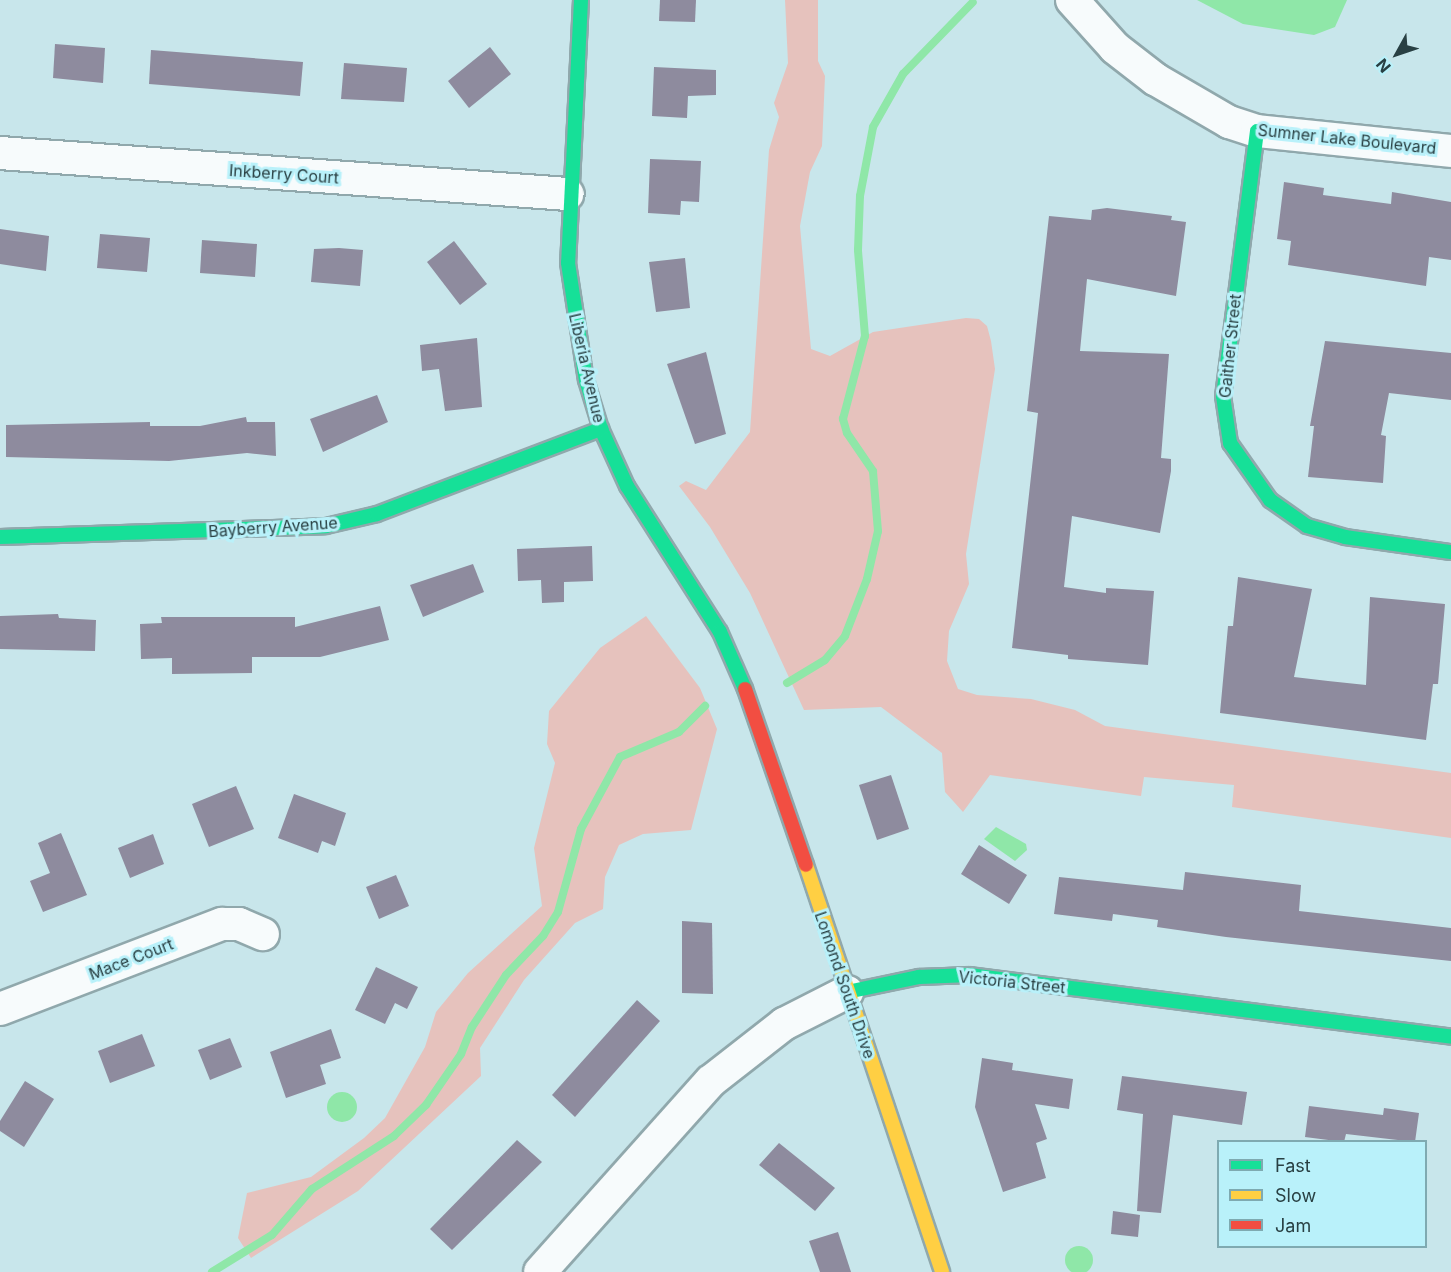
<!DOCTYPE html>
<style>
body{margin:0}
#map{position:relative;width:1451px;height:1272px;overflow:hidden;background:#c8e6eb;font-family:Inter,sans-serif}
div>[style]{position:absolute}
.green>*{inset:0;background:#e6c2bd}
.water>*{inset:0;background:#8fe7a8}
.round{border-radius:50%}
.stream>*{height:8px;margin:-4px;padding:0 4px;transform-origin:4px;border-radius:4px;background:#8fe7a8}
.building>*{inset:0;background:#8e8b9e}
.roads{filter:drop-shadow(2px 0 #90a8ac) drop-shadow(-2px 0 #90a8ac) drop-shadow(0 2px #90a8ac) drop-shadow(0 -2px #90a8ac)}
.street>*{height:32px;margin:-16px;padding:0 16px;transform-origin:16px;border-radius:16px;background:#f7fbfc}
.fast>*{height:14px;margin:-7px;padding:0 7px;transform-origin:7px;border-radius:7px;background:#16e098}
.slow>*{height:14px;margin:-7px;padding:0 7px;transform-origin:7px;border-radius:7px;background:#ffcf43}
.jam>*{height:14px;margin:-7px;padding:0 7px;transform-origin:7px;border-radius:7px;background:#f24e42}
span{translate:-50% -50%;white-space:nowrap;text-align:center;line-height:1.15;-webkit-text-stroke:6px #b9f1fa;paint-order:stroke}
.street-label{font-size:16px;color:#294043}
.legend{position:absolute;left:1217px;top:1140px;width:210px;height:108px;box-sizing:border-box;background:#b9f1fa;border:2px solid #7faab1;margin:0;padding:8px 10px;list-style:none;font-size:18px;color:#294043}
.legend li{display:flex;align-items:center;gap:12px;height:30px}
.legend b{width:30px;border:2px solid #7faab1}
.north{position:absolute;left:1367px;top:24px;width:60px;height:60px;-webkit-text-stroke:4px #b9f1fa;paint-order:stroke;rotate:230deg;font-size:16px;font-weight:700;line-height:24px;text-align:center;color:#294043}
.north::after{content:'';display:block;margin:auto;width:21px;height:27px;background:#294043;clip-path:polygon(50% 0,100% 100%,50% 72%,0 100%)}
</style>
<div id="map">
<div class="green">
<i style="clip-path:polygon(785px 0,818px 0,818px 61px,825px 76px,822px 146px,810px 172px,800px 226px,811px 349px,830px 356px,873px 332px,966px 318px,979px 319px,987px 326px,991px 341px,995px 369px,966px 554px,969px 584px,949px 631px,947px 661px,958px 689px,977px 695px,1031px 699px,1075px 710px,1105px 726px,1451px 773px,1451px 838px,1232px 807px,1234px 785px,1144px 777px,1141px 796px,990px 775px,963px 812px,945px 792px,942px 753px,881px 707px,804px 710px,750px 593px,710px 527px,679px 486px,686px 481px,706px 490px,750px 432px,769px 150px,779px 117px,774px 103px,788px 63px)"></i>
<i style="clip-path:polygon(646px 616px,700px 688px,717px 729px,691px 830px,643px 834px,619px 845px,605px 877px,603px 909px,575px 923px,524px 980px,480px 1048px,481px 1076px,358px 1191px,251px 1258px,238px 1238px,247px 1193px,311px 1177px,364px 1138px,385px 1118px,425px 1047px,436px 1012px,468px 973px,542px 906px,534px 848px,555px 763px,547px 744px,549px 711px,600px 648px)"></i>
</div>
<div class="water">
<i style="clip-path:polygon(1197px 0,1347px 0,1335px 27px,1314px 35px,1243px 24px)"></i>
<i style="clip-path:polygon(996px 827px,1026px 844px,1027px 850px,1015px 861px,984px 839px)"></i>
<i class="round" style="left:327px;top:1092px;width:30px;height:30px"></i>
<i class="round" style="left:1065px;top:1246px;width:28px;height:28px"></i>
</div>
<div class="stream">
<i style="left:787px;top:683px;width:44px;rotate:-31.2deg"></i>
<i style="left:825px;top:660px;width:31px;rotate:-50deg"></i>
<i style="left:845px;top:636px;width:61px;rotate:-68.9deg"></i>
<i style="left:867px;top:579px;width:49px;rotate:-77.1deg"></i>
<i style="left:878px;top:531px;width:60px;rotate:-94.8deg"></i>
<i style="left:873px;top:471px;width:46px;rotate:-124.4deg"></i>
<i style="left:847px;top:433px;width:15px;rotate:-106deg"></i>
<i style="left:843px;top:419px;width:86px;rotate:-75.2deg"></i>
<i style="left:865px;top:336px;width:86px;rotate:-94.7deg"></i>
<i style="left:858px;top:250px;width:54px;rotate:-87.9deg"></i>
<i style="left:860px;top:196px;width:70px;rotate:-79.3deg"></i>
<i style="left:873px;top:127px;width:61px;rotate:-60.5deg"></i>
<i style="left:903px;top:74px;width:100px;rotate:-45.8deg"></i>
<i style="left:212px;top:1272px;width:70px;rotate:-31.7deg"></i>
<i style="left:272px;top:1235px;width:61px;rotate:-49deg"></i>
<i style="left:312px;top:1189px;width:98px;rotate:-32.9deg"></i>
<i style="left:394px;top:1136px;width:45px;rotate:-44.1deg"></i>
<i style="left:426px;top:1105px;width:62px;rotate:-55.5deg"></i>
<i style="left:461px;top:1054px;width:29px;rotate:-68deg"></i>
<i style="left:472px;top:1027px;width:62px;rotate:-56.8deg"></i>
<i style="left:506px;top:975px;width:54px;rotate:-46.5deg"></i>
<i style="left:543px;top:936px;width:28px;rotate:-58deg"></i>
<i style="left:558px;top:912px;width:86px;rotate:-74.5deg"></i>
<i style="left:581px;top:829px;width:82px;rotate:-61.6deg"></i>
<i style="left:620px;top:757px;width:64px;rotate:-23deg"></i>
<i style="left:679px;top:732px;width:37px;rotate:-45deg"></i>
</div>
<div class="building">
<i style="clip-path:polygon(660px 0,696px 0,695px 22px,659px 21px)"></i>
<i style="clip-path:polygon(55px 44px,105px 48px,103px 83px,53px 78px)"></i>
<i style="clip-path:polygon(490px 47px,511px 74px,469px 108px,448px 81px)"></i>
<i style="clip-path:polygon(151px 50px,303px 62px,300px 96px,149px 84px)"></i>
<i style="clip-path:polygon(344px 63px,407px 68px,404px 102px,341px 99px)"></i>
<i style="clip-path:polygon(654px 67px,716px 70px,716px 95px,688px 96px,687px 118px,652px 116px)"></i>
<i style="clip-path:polygon(650px 159px,701px 161px,699px 202px,681px 201px,680px 215px,648px 213px)"></i>
<i style="clip-path:polygon(1284px 182px,1324px 188px,1323px 195px,1391px 204px,1392px 192px,1451px 202px,1451px 260px,1429px 257px,1426px 286px,1288px 265px,1291px 241px,1277px 239px)"></i>
<i style="clip-path:polygon(1107px 208px,1172px 216px,1171px 220px,1186px 222px,1176px 296px,1087px 279px,1080px 351px,1169px 354px,1161px 458px,1171px 459px,1171px 471px,1160px 533px,1072px 516px,1064px 587px,1106px 593px,1106px 588px,1154px 591px,1148px 665px,1068px 659px,1068px 655px,1012px 648px,1038px 413px,1027px 411px,1049px 216px,1091px 220px,1092px 210px)"></i>
<i style="clip-path:polygon(0 229px,49px 236px,46px 271px,0 264px)"></i>
<i style="clip-path:polygon(100px 234px,150px 238px,147px 272px,97px 268px)"></i>
<i style="clip-path:polygon(202px 240px,257px 244px,255px 277px,200px 273px)"></i>
<i style="clip-path:polygon(454px 241px,487px 284px,460px 305px,427px 262px)"></i>
<i style="clip-path:polygon(339px 248px,363px 250px,360px 286px,311px 282px,314px 249px)"></i>
<i style="clip-path:polygon(685px 258px,690px 308px,656px 312px,649px 262px)"></i>
<i style="clip-path:polygon(477px 338px,482px 407px,445px 411px,439px 369px,422px 371px,420px 345px)"></i>
<i style="clip-path:polygon(1325px 341px,1451px 353px,1451px 400px,1389px 393px,1381px 435px,1386px 436px,1383px 483px,1308px 477px,1314px 426px,1310px 426px)"></i>
<i style="clip-path:polygon(706px 352px,726px 434px,695px 444px,667px 364px)"></i>
<i style="clip-path:polygon(377px 395px,388px 422px,323px 452px,310px 419px)"></i>
<i style="clip-path:polygon(246px 417px,247px 422px,275px 422px,276px 456px,247px 453px,169px 461px,6px 457px,6px 425px,150px 422px,150px 426px,200px 426px)"></i>
<i style="clip-path:polygon(592px 546px,593px 581px,564px 582px,564px 602px,542px 603px,541px 580px,518px 581px,517px 549px)"></i>
<i style="clip-path:polygon(473px 564px,484px 592px,423px 617px,410px 585px)"></i>
<i style="clip-path:polygon(1238px 577px,1312px 589px,1294px 677px,1328px 681px,1366px 685px,1370px 597px,1445px 604px,1438px 684px,1433px 684px,1426px 740px,1220px 713px,1228px 626px,1233px 626px)"></i>
<i style="clip-path:polygon(380px 606px,389px 640px,320px 657px,252px 657px,252px 673px,172px 674px,172px 658px,141px 659px,140px 624px,162px 623px,161px 617px,295px 617px,295px 627px)"></i>
<i style="clip-path:polygon(58px 614px,59px 618px,96px 620px,95px 651px,0 649px,0 616px)"></i>
<i style="clip-path:polygon(891px 775px,909px 829px,877px 840px,859px 785px)"></i>
<i style="clip-path:polygon(236px 786px,254px 829px,209px 847px,192px 804px)"></i>
<i style="clip-path:polygon(294px 794px,346px 813px,335px 846px,322px 841px,318px 853px,278px 838px)"></i>
<i style="clip-path:polygon(61px 833px,87px 895px,43px 912px,30px 881px,50px 873px,38px 843px)"></i>
<i style="clip-path:polygon(153px 834px,164px 864px,130px 878px,118px 848px)"></i>
<i style="clip-path:polygon(979px 845px,1027px 875px,1009px 904px,961px 874px)"></i>
<i style="clip-path:polygon(1185px 872px,1301px 885px,1299px 911px,1451px 928px,1451px 961px,1226px 937px,1157px 927px,1158px 920px,1113px 914px,1112px 921px,1054px 914px,1059px 877px,1183px 890px)"></i>
<i style="clip-path:polygon(396px 875px,409px 906px,379px 919px,366px 887px)"></i>
<i style="clip-path:polygon(682px 921px,712px 923px,713px 994px,682px 993px)"></i>
<i style="clip-path:polygon(376px 967px,418px 987px,407px 1009px,395px 1003px,385px 1024px,355px 1010px)"></i>
<i style="clip-path:polygon(637px 1000px,660px 1021px,575px 1117px,552px 1095px)"></i>
<i style="clip-path:polygon(331px 1029px,341px 1058px,320px 1065px,326px 1084px,286px 1098px,270px 1052px)"></i>
<i style="clip-path:polygon(142px 1034px,155px 1066px,110px 1083px,98px 1051px)"></i>
<i style="clip-path:polygon(230px 1038px,242px 1067px,210px 1080px,198px 1050px)"></i>
<i style="clip-path:polygon(982px 1058px,1013px 1063px,1012px 1070px,1073px 1079px,1069px 1109px,1035px 1104px,1047px 1139px,1036px 1143px,1046px 1178px,1003px 1192px,975px 1107px)"></i>
<i style="clip-path:polygon(1122px 1076px,1247px 1092px,1242px 1125px,1173px 1115px,1161px 1213px,1137px 1211px,1143px 1114px,1117px 1110px)"></i>
<i style="clip-path:polygon(25px 1081px,54px 1099px,24px 1147px,0 1131px,0 1121px)"></i>
<i style="clip-path:polygon(1309px 1106px,1383px 1115px,1384px 1108px,1419px 1113px,1415px 1142px,1346px 1134px,1344px 1142px,1305px 1137px)"></i>
<i style="clip-path:polygon(517px 1140px,542px 1162px,452px 1250px,430px 1229px)"></i>
<i style="clip-path:polygon(779px 1143px,835px 1188px,815px 1211px,759px 1165px)"></i>
<i style="clip-path:polygon(1113px 1211px,1140px 1215px,1138px 1237px,1111px 1234px)"></i>
<i style="clip-path:polygon(838px 1232px,851px 1272px,820px 1272px,809px 1241px)"></i>
</div>
<div class="roads">
<div class="street">
<i style="left:1072px;top:0;width:64px;rotate:48.1deg"></i>
<i style="left:1115px;top:48px;width:51px;rotate:37.8deg"></i>
<i style="left:1155px;top:79px;width:86px;rotate:30.2deg"></i>
<i style="left:1229px;top:122px;width:29px;rotate:18deg"></i>
<i style="left:1257px;top:131px;width:195px;rotate:5.9deg"></i>
<i style="left:0;top:153px;width:569px;rotate:4.13deg"></i>
<i style="left:0;top:1009px;width:238px;rotate:-21deg"></i>
<i style="left:222px;top:924px;width:17px"></i>
<i style="left:239px;top:924px;width:26px;rotate:23deg"></i>
<i style="left:540px;top:1272px;width:256px;rotate:-48.2deg"></i>
<i style="left:711px;top:1081px;width:93px;rotate:-38deg"></i>
<i style="left:784px;top:1024px;width:71px;rotate:-26.9deg"></i>
</div>
<div class="fast">
<i style="left:581px;top:0;width:263px;rotate:92.8deg"></i>
<i style="left:568px;top:263px;width:118px;rotate:81.3deg"></i>
<i style="left:586px;top:380px;width:51px;rotate:73deg"></i>
<i style="left:601px;top:429px;width:63px;rotate:65.5deg"></i>
<i style="left:627px;top:486px;width:173px;rotate:57.5deg"></i>
<i style="left:720px;top:632px;width:62px;rotate:66.3deg"></i>
<i style="left:1257px;top:131px;width:267px;rotate:97.3deg"></i>
<i style="left:1223px;top:396px;width:48px;rotate:81.5deg"></i>
<i style="left:1230px;top:443px;width:70px;rotate:54.9deg"></i>
<i style="left:1270px;top:500px;width:45px;rotate:35.1deg"></i>
<i style="left:1307px;top:526px;width:40px;rotate:16deg"></i>
<i style="left:1345px;top:537px;width:107px;rotate:8.1deg"></i>
<i style="left:0;top:537px;width:326px;rotate:-1.9deg"></i>
<i style="left:326px;top:526px;width:52px;rotate:-13.2deg"></i>
<i style="left:377px;top:514px;width:240px;rotate:-20.8deg"></i>
<i style="left:847px;top:992px;width:74px;rotate:-11.8deg"></i>
<i style="left:919px;top:977px;width:51px;rotate:-2.2deg"></i>
<i style="left:970px;top:975px;width:485px;rotate:7.3deg"></i>
</div>
<div class="slow">
<i style="left:806px;top:865px;width:429px;rotate:71.5deg"></i>
</div>
<div class="jam">
<i style="left:745px;top:689px;width:186px;rotate:70.9deg"></i>
</div>
</div>
<div class="street-label">
<span style="left:1347px;top:139px;rotate:6deg">Sumner Lake Boulevard</span>
<span style="left:284px;top:174px;rotate:4deg">Inkberry Court</span>
<span style="left:1230px;top:346px;rotate:-84deg">Gaither Street</span>
<span style="left:587px;top:368px;rotate:77deg">Liberia Avenue</span>
<span style="left:273px;top:527px;rotate:-4deg">Bayberry Avenue</span>
<span style="left:131px;top:959px;rotate:-21deg">Mace Court</span>
<span style="left:1012px;top:982px;rotate:6deg">Victoria Street</span>
<span style="left:845px;top:985px;rotate:71deg">Lomond South Drive</span>
</div>
<ul class="legend">
<li><b style="height:8px;background:#16e098"></b>Fast</li>
<li><b style="height:8px;background:#ffcf43"></b>Slow</li>
<li><b style="height:8px;background:#f24e42"></b>Jam</li>
</ul>
<div class="north">N</div>
</div>
